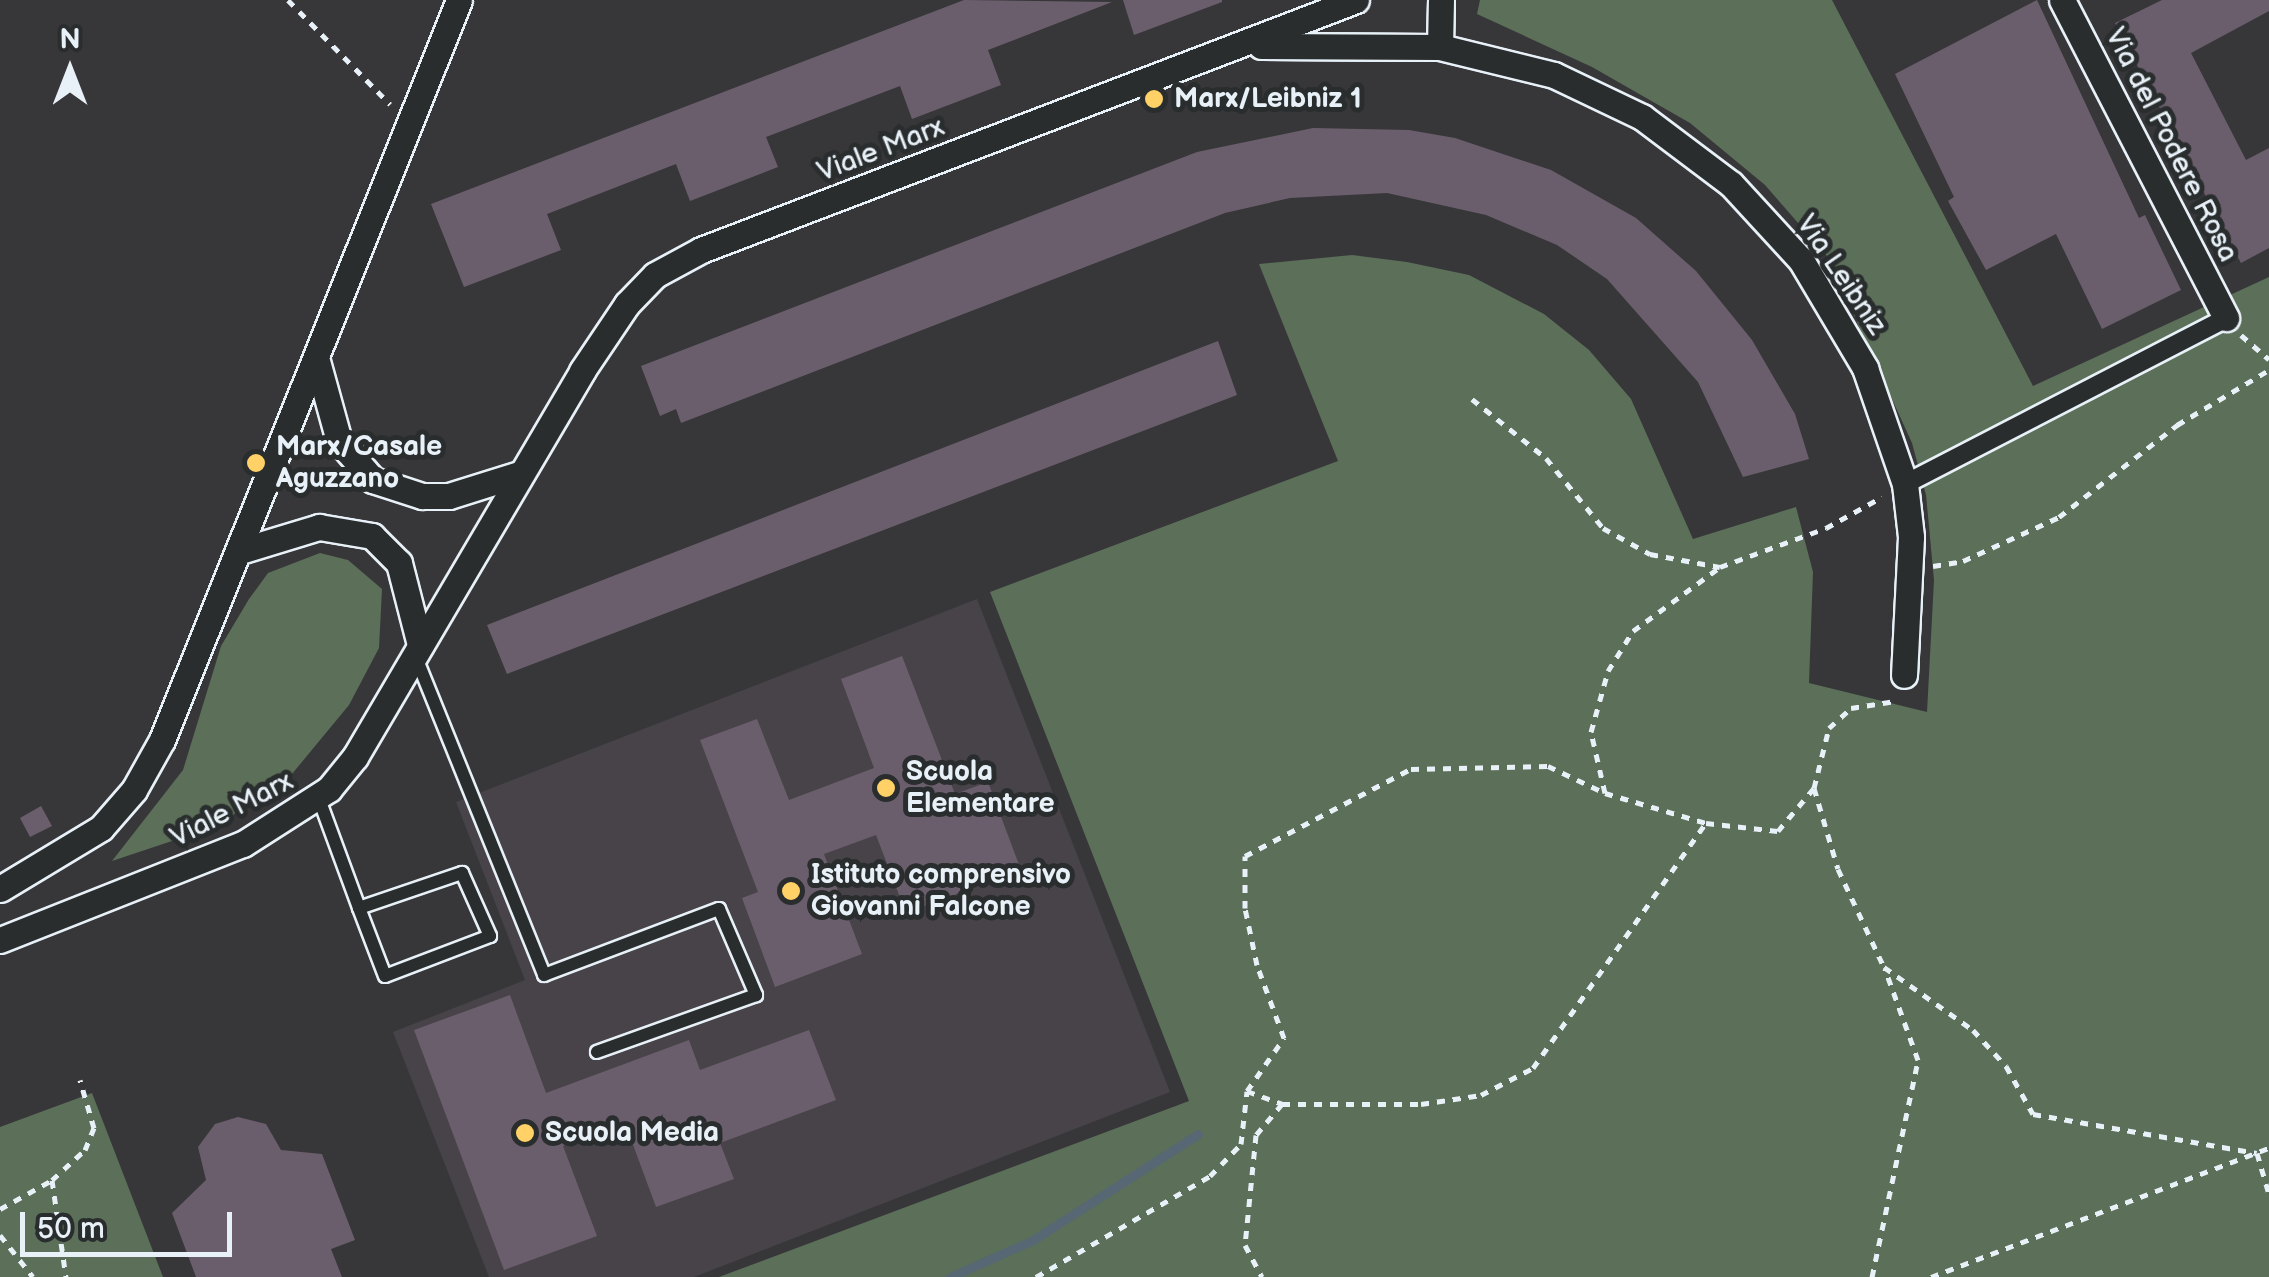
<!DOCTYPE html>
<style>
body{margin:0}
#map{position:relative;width:2269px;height:1277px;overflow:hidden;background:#37373a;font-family:"Balsamiq Sans",sans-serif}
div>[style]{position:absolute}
.built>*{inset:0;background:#474349}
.green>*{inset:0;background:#5b6f59}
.stream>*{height:9px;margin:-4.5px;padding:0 4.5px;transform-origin:4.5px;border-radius:4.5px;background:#586774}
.building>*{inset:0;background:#6b5e6c}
.path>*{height:5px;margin-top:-2.5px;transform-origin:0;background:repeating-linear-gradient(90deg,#e8f1f8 0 8px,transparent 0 16px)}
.roads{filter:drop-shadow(2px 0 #e8f1f8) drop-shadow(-2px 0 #e8f1f8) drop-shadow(0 2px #e8f1f8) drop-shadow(0 -2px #e8f1f8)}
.service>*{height:12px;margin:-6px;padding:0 6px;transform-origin:6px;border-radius:6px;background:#2a2d2e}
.pedestrian>*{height:18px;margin:-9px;padding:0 9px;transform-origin:9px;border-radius:9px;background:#2a2d2e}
.minor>*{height:25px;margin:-12.5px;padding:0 12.5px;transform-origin:12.5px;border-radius:12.5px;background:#2a2d2e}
.dots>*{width:28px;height:28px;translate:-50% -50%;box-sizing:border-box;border:5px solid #2a2d2e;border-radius:50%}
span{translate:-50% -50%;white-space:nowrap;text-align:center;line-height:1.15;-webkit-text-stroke:10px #2a2d2e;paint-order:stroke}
.poi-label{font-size:28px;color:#e8f1f8;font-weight:700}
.left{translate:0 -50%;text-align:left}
.street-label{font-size:28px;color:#e8f1f8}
.north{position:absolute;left:20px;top:20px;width:100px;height:100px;-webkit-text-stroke:8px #2a2d2e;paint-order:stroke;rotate:0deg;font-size:28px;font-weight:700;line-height:40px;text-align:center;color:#e8f1f8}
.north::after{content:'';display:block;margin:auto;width:35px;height:45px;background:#e8f1f8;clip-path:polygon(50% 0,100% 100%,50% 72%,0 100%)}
.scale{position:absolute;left:20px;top:1212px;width:212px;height:45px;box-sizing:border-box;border:5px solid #e8f1f8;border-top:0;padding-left:12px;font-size:30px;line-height:35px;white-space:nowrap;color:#e8f1f8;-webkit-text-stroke:8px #2a2d2e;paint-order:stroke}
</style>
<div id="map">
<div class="built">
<i style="clip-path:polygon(977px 599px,1170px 1092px,694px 1277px,489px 1277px,393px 1032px,525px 980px,456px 802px)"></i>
</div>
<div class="green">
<i style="clip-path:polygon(1480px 0,1832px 0,2033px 386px,2269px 277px,2269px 1277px,719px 1277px,1189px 1101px,990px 592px,1338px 461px,1259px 264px,1352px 255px,1407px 262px,1469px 275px,1544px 314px,1589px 350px,1631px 399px,1693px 539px,1796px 507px,1813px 572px,1809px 683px,1927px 712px,1934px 580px,1926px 495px,1912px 443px,1827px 256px,1765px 185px,1690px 123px,1592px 67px,1477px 14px)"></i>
<i style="clip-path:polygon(320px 553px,348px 560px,382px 589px,379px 648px,349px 705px,292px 774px,217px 826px,112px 861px,183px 770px,221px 646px,249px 599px,268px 573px)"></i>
<i style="clip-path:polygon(92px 1093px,163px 1277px,0 1277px,0 1127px)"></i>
</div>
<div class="stream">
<i style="left:950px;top:1277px;width:91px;rotate:-24deg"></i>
<i style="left:1033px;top:1240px;width:196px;rotate:-32.7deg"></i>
</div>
<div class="building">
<i style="clip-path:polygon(964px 0,1112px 2px,988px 50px,1001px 85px,912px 119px,900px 86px,766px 137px,778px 167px,690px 201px,676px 164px,547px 214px,561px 250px,464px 287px,431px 204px)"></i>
<i style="clip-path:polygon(1123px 0,1222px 0,1222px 2px,1134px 35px)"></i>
<i style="clip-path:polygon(2037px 0,2139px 218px,2145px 215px,2181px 290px,2102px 329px,2056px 234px,1986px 270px,1948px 201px,1954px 197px,1895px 74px)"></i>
<i style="clip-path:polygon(2162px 0,2269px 0,2269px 11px,2191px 53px,2246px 160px,2269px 148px,2269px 248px,2241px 263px,2115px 23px)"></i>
<i style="clip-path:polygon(1313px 128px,1409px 130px,1455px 138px,1551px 170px,1636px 218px,1696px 271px,1752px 340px,1795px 414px,1809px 459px,1743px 477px,1698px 382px,1607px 279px,1557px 245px,1486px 215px,1387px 193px,1290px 198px,1225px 213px,681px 423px,676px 409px,660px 416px,641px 366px,1197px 152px)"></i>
<i style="clip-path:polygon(1218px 341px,1237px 395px,507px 674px,487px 625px)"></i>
<i style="clip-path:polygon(902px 656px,955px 794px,988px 782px,1021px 870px,906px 913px,876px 835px,824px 854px,862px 954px,775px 987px,742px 898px,758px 892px,700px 740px,757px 719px,789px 800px,874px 768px,841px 679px)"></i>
<i style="clip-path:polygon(41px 806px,52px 826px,30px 837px,20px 818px)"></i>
<i style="clip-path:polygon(510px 995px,546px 1093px,689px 1040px,700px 1070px,809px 1030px,836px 1100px,720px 1143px,734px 1179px,656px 1207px,625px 1123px,563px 1146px,597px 1236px,504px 1270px,414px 1030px)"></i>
<i style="clip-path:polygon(238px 1117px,266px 1124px,281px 1150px,322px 1154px,355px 1240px,331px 1249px,342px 1277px,196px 1277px,172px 1213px,206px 1180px,198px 1147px,215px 1124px)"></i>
</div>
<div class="path">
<i style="left:288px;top:0;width:146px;rotate:45.6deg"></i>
<i style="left:2241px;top:335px;width:37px;rotate:41deg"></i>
<i style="left:1472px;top:399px;width:95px;rotate:38.6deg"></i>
<i style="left:1546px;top:458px;width:90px;rotate:50.8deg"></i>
<i style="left:1603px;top:528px;width:54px;rotate:29deg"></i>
<i style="left:1650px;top:554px;width:71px;rotate:10.5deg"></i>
<i style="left:1720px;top:567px;width:113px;rotate:-20.2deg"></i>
<i style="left:1826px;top:528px;width:64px;rotate:-29deg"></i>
<i style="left:1933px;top:566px;width:30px;rotate:-9deg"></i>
<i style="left:1963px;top:561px;width:106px;rotate:-24.6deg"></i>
<i style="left:2059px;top:517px;width:150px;rotate:-37.9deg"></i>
<i style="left:2177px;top:425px;width:107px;rotate:-30.9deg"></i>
<i style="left:1814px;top:788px;width:62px;rotate:-76deg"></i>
<i style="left:1829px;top:728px;width:30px;rotate:-42deg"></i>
<i style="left:1851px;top:708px;width:45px;rotate:-9deg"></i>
<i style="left:1605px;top:793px;width:63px;rotate:-102.9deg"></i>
<i style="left:1591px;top:732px;width:63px;rotate:-74.4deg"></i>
<i style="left:1608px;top:671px;width:47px;rotate:-58deg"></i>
<i style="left:1633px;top:631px;width:108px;rotate:-36.3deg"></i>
<i style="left:1247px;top:1091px;width:65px;rotate:-55.1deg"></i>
<i style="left:1284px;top:1038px;width:78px;rotate:-110.3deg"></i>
<i style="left:1257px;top:965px;width:58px;rotate:-101.9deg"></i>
<i style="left:1245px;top:908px;width:52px;rotate:-90deg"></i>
<i style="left:1245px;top:856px;width:187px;rotate:-27.7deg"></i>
<i style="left:1411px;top:769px;width:137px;rotate:-1.3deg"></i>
<i style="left:1548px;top:766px;width:63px;rotate:25.3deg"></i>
<i style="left:1605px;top:793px;width:105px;rotate:16.5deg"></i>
<i style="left:1706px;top:823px;width:72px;rotate:6.3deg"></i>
<i style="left:1778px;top:831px;width:56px;rotate:-50.1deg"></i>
<i style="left:1814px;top:788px;width:84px;rotate:73.5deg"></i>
<i style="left:1838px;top:869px;width:108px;rotate:64.9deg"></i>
<i style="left:1884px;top:967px;width:109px;rotate:35.3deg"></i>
<i style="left:1973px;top:1030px;width:49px;rotate:47.5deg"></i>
<i style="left:2006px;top:1066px;width:55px;rotate:60.6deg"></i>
<i style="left:2033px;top:1114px;width:227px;rotate:9.9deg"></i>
<i style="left:1282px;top:1104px;width:139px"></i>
<i style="left:1421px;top:1104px;width:61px;rotate:-8.5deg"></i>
<i style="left:1481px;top:1095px;width:59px;rotate:-27.4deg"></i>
<i style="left:1533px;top:1068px;width:299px;rotate:-54.8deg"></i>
<i style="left:2257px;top:1153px;width:43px;rotate:73.7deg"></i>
<i style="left:52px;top:1180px;width:98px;rotate:81.8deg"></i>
<i style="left:0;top:1209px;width:60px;rotate:-29.1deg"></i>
<i style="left:52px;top:1180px;width:45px;rotate:-42.3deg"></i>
<i style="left:85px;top:1150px;width:24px;rotate:-68deg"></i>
<i style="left:94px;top:1128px;width:50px;rotate:-106.3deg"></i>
<i style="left:0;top:1235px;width:53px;rotate:51.8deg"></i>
<i style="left:1036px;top:1277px;width:201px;rotate:-30.1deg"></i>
<i style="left:1210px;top:1176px;width:45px;rotate:-45.9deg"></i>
<i style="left:1241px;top:1144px;width:53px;rotate:-83.5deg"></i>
<i style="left:1247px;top:1091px;width:37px;rotate:20deg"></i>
<i style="left:1282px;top:1104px;width:40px;rotate:130deg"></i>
<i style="left:1256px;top:1135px;width:111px;rotate:95.7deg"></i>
<i style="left:1245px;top:1245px;width:36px;rotate:62deg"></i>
<i style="left:1872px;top:1277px;width:222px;rotate:-78deg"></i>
<i style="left:1918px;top:1060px;width:97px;rotate:-109.9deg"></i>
<i style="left:1931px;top:1277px;width:362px;rotate:-20.9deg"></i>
</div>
<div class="roads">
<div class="service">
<i style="left:415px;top:655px;width:345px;rotate:68deg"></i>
<i style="left:544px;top:975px;width:187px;rotate:-20.7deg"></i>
<i style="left:719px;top:909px;width:94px;rotate:66.7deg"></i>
<i style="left:756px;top:995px;width:169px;rotate:160.3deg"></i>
<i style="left:319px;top:799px;width:116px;rotate:69.8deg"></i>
<i style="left:359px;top:908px;width:109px;rotate:-18.8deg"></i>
<i style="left:462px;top:873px;width:69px;rotate:66deg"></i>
<i style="left:490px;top:936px;width:112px;rotate:159.1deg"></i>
<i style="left:385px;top:976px;width:73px;rotate:-110.9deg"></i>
</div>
<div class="pedestrian">
<i style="left:1905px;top:484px;width:361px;rotate:-27.3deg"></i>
</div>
<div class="minor">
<i style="left:2062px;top:0;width:358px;rotate:62.7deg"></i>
<i style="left:1261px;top:46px;width:179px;rotate:0.3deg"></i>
<i style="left:1440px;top:47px;width:47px;rotate:-88.8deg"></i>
<i style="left:1440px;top:47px;width:117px;rotate:13.8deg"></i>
<i style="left:1554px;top:75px;width:98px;rotate:25.5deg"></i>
<i style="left:1642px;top:117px;width:111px;rotate:37deg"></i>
<i style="left:1731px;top:184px;width:103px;rotate:47.4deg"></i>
<i style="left:1801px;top:260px;width:126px;rotate:59.3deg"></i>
<i style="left:1865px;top:368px;width:123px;rotate:71deg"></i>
<i style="left:1905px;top:484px;width:53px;rotate:83.5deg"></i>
<i style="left:1911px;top:537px;width:138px;rotate:92.9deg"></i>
<i style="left:317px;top:361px;width:83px;rotate:74.6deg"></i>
<i style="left:339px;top:441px;width:52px;rotate:48.9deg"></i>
<i style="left:373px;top:480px;width:52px;rotate:18.1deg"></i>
<i style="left:422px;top:496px;width:27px"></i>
<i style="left:449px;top:496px;width:73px;rotate:-17.4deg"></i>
<i style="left:240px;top:551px;width:83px;rotate:-16.9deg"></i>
<i style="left:319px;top:527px;width:54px;rotate:9.6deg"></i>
<i style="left:372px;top:536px;width:38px;rotate:45deg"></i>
<i style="left:399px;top:563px;width:85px;rotate:75.6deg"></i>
<i style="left:0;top:889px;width:118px;rotate:-31.1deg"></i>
<i style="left:101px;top:828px;width:50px;rotate:-49deg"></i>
<i style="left:134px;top:790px;width:57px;rotate:-60.8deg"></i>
<i style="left:162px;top:740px;width:797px;rotate:-68.13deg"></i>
<i style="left:0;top:940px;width:261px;rotate:-21.6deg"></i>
<i style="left:243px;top:844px;width:102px;rotate:-32.6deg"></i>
<i style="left:329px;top:789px;width:41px;rotate:-50.9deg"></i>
<i style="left:355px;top:757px;width:448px;rotate:-59.5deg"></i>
<i style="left:582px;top:371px;width:81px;rotate:-56.1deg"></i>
<i style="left:627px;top:304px;width:40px;rotate:-46deg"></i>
<i style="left:655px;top:275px;width:52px;rotate:-28.5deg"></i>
<i style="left:701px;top:250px;width:701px;rotate:-20.89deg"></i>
</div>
</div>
<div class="dots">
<i style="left:1154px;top:99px;background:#ffd166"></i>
<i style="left:256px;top:463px;background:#ffd166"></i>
<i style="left:886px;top:788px;background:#ffd166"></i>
<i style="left:791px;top:891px;background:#ffd166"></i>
<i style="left:525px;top:1133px;background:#ffd166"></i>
</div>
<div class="poi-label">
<span class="left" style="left:1174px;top:99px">Marx/Leibniz 1</span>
<span class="left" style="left:276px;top:463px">Marx/Casale<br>Aguzzano</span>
<span class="left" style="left:906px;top:788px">Scuola<br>Elementare</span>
<span class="left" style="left:811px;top:891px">Istituto comprensivo<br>Giovanni Falcone</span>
<span class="left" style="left:545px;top:1133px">Scuola Media</span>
</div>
<div class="street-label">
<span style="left:2171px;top:145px;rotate:63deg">Via del Podere Rosa</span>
<span style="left:881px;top:150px;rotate:-21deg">Viale Marx</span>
<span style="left:1841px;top:275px;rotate:56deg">Via Leibniz</span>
<span style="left:232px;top:810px;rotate:-27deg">Viale Marx</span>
</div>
<div class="north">N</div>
<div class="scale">50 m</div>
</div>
